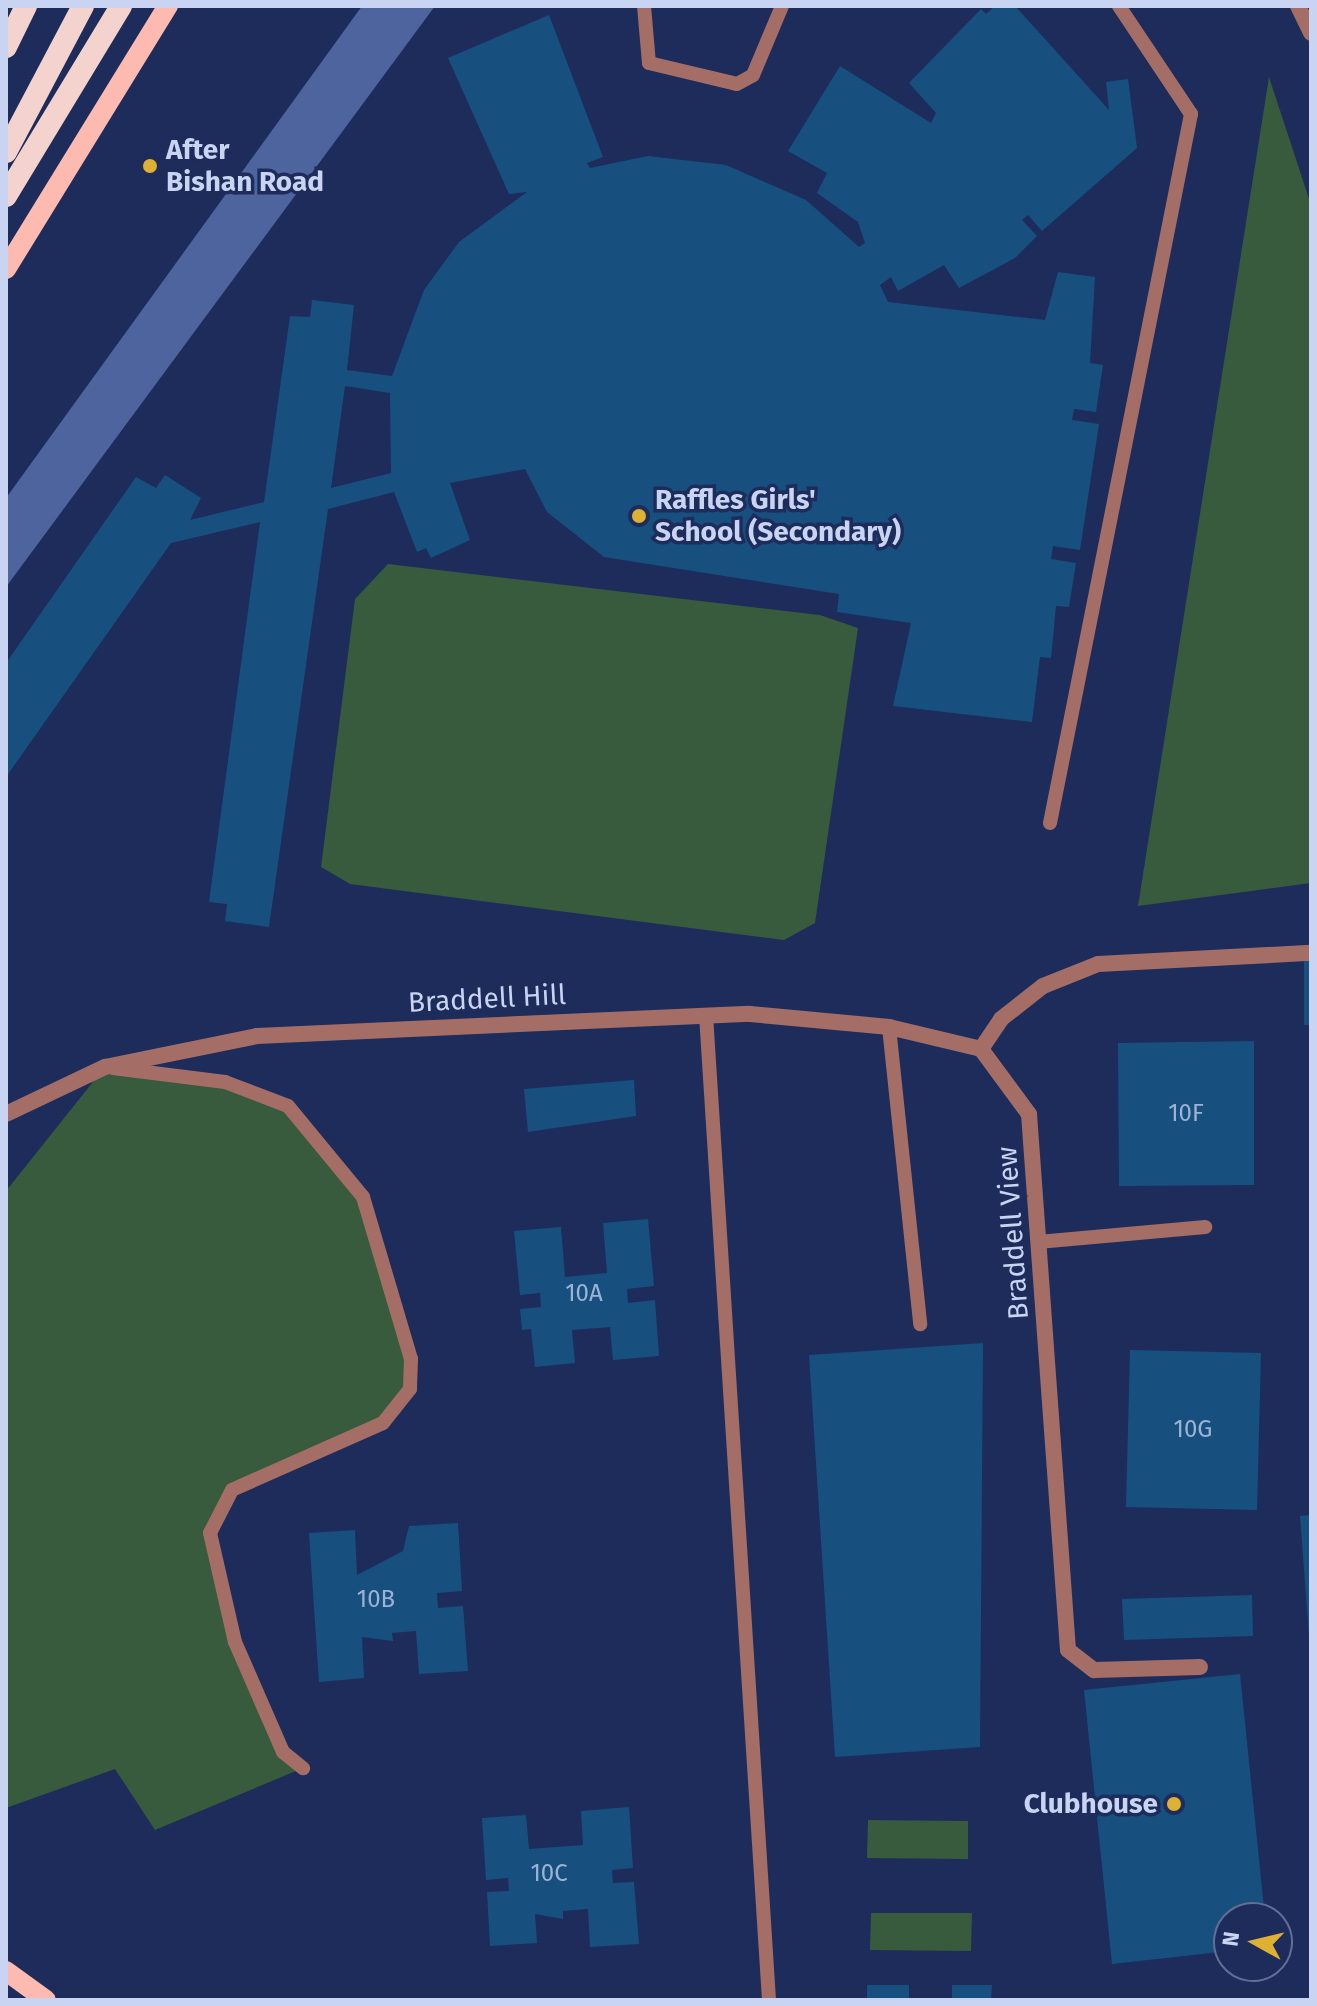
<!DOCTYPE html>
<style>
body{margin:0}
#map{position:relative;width:1317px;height:2006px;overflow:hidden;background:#1d2c5b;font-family:"Fira Sans",sans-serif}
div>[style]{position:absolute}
.green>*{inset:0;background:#375b3c}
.water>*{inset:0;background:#4e649e}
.building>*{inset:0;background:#17507f}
.service>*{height:14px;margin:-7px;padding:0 7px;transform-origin:7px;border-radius:7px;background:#a46e67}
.minor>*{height:16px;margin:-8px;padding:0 8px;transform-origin:8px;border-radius:8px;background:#a46e67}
.primary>*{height:20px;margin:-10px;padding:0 10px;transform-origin:10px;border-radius:10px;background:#fdbab0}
.trunk>*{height:22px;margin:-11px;padding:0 11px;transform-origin:11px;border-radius:11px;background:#f4d3ce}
.dots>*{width:22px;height:22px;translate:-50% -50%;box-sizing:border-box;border:4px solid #1d2c5b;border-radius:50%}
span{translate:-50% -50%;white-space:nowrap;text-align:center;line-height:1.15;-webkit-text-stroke:7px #1d2c5b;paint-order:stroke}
.number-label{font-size:24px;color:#9cb3d5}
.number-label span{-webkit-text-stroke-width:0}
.poi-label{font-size:28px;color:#c8d4f2;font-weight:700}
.left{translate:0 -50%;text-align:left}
.right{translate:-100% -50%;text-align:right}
.street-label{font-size:28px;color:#c8d4f2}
.frame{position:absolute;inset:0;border:8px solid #c8d4f2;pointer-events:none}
.north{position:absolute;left:1213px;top:1902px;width:80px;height:80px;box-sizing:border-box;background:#1d2c5b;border:2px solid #616f97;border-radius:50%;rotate:278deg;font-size:22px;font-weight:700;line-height:32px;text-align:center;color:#c8d4f2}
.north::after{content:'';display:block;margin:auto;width:28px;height:36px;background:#deb133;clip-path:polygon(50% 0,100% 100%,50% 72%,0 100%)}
</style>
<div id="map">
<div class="green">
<i style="clip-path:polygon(1269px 77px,1311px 205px,1311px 883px,1138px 906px)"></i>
<i style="clip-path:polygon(388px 564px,820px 615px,858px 628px,815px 923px,784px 940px,350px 884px,321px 867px,355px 599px)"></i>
<i style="clip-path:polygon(104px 1068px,192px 1077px,288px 1106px,363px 1197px,411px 1359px,410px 1389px,383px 1423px,232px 1490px,210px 1533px,235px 1642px,283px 1752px,303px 1768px,155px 1830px,115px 1769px,6px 1808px,6px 1191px)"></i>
<i style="clip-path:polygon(868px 1820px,968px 1821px,968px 1859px,867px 1858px)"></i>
<i style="clip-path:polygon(871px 1913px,972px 1913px,971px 1951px,870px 1950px)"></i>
</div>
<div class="water">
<i style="clip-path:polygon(362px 6px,435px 6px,6px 587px,6px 498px)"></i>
</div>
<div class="building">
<i style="clip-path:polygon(evenodd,995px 6px,1015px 6px,1109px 110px,1106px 82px,1128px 79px,1137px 148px,1042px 231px,1028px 215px,1022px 220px,1037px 236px,1015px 258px,959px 288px,944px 265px,898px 291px,891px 277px,880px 285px,888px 302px,1045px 320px,1058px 272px,1095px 277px,1090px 363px,1103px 365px,1096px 412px,1074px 409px,1072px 420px,1099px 424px,1080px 550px,1053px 546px,1051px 559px,1076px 563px,1069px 607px,1056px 606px,1051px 658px,1040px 657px,1032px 722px,893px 706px,911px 623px,837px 612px,839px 594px,604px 557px,547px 512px,525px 469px,450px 483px,470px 540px,431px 558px,426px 548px,417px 552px,394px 492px,328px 509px,269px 927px,225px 921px,227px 904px,209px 902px,260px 522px,171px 543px,6px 777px,6px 663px,136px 477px,156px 488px,165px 475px,201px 498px,190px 520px,264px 502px,290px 316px,310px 317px,312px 300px,354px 305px,347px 370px,392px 376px,424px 290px,459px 242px,527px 192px,509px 194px,448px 58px,549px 15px,603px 157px,587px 163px,590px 168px,648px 156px,726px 165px,806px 200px,859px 247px,865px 243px,858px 222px,817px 193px,827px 173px,788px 151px,840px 66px,931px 123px,936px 113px,909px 83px,981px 9px,986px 14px,995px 6px,345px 386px,390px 393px,391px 473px,331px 488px,345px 386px)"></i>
<i style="clip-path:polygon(1304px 960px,1311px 960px,1311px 1025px,1304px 1025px)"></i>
<i style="clip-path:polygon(1254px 1041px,1254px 1185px,1119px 1186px,1118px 1043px)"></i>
<i style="clip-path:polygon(634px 1080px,636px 1116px,528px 1132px,524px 1089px)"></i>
<i style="clip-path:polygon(648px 1219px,654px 1286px,627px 1289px,628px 1303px,655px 1300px,659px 1356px,613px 1360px,610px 1327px,572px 1330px,575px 1363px,535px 1367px,531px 1329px,522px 1330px,520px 1309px,541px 1307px,540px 1293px,520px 1295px,514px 1231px,561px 1227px,565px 1277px,607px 1273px,603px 1223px)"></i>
<i style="clip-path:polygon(983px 1343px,980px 1747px,835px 1757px,809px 1355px)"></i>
<i style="clip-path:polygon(1130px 1350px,1261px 1353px,1257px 1510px,1126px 1507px)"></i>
<i style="clip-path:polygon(1311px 1515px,1311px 1636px,1309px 1636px,1300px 1516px)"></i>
<i style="clip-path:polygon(458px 1523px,462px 1591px,437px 1593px,438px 1608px,463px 1606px,468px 1671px,419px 1674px,416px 1631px,392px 1633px,393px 1641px,362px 1637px,364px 1678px,319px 1682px,309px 1533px,355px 1530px,357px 1575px,403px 1551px,409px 1526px)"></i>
<i style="clip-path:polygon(1252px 1595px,1253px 1636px,1124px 1640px,1122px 1599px)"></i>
<i style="clip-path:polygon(1240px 1674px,1265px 1918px,1229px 1918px,1229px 1951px,1112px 1964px,1084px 1690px)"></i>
<i style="clip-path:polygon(629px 1807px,633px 1868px,612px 1870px,613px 1883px,634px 1882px,639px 1944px,590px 1947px,588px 1909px,563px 1911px,563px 1919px,535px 1914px,537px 1943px,490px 1946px,487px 1892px,509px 1891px,508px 1878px,486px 1880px,482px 1818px,526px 1815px,529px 1849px,583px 1845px,581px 1811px)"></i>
<i style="clip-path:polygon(867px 1985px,909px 1985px,909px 2000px,867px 2000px)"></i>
<i style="clip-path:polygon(952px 1985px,992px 1985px,991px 2000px,952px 2000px)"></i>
</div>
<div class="service">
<i style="left:644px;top:6px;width:57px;rotate:85deg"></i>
<i style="left:649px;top:63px;width:90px;rotate:13.4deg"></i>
<i style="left:737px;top:84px;width:18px;rotate:-29deg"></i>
<i style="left:753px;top:75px;width:75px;rotate:-67.2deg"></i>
<i style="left:1050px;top:823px;width:723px;rotate:-78.75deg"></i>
<i style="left:1191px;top:114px;width:130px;rotate:-123.7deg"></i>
<i style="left:706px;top:1015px;width:987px;rotate:86.34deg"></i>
<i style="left:889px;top:1027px;width:299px;rotate:84deg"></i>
<i style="left:113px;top:1068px;width:113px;rotate:7.1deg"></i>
<i style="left:225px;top:1082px;width:67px;rotate:20.9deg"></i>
<i style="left:288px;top:1106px;width:118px;rotate:50.5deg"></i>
<i style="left:363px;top:1197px;width:169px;rotate:73.5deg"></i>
<i style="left:411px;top:1359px;width:30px;rotate:92deg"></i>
<i style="left:410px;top:1389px;width:43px;rotate:128.5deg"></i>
<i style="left:383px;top:1423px;width:165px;rotate:156.1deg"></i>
<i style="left:232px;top:1490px;width:48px;rotate:117.1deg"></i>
<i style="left:210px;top:1533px;width:112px;rotate:77.1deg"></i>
<i style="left:235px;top:1642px;width:120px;rotate:66.4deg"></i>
<i style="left:283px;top:1752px;width:26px;rotate:39deg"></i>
<i style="left:1038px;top:1242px;width:168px;rotate:-5.1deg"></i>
</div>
<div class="minor">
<i style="left:1298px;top:6px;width:30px;rotate:64deg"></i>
<i style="left:981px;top:1049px;width:36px;rotate:-56deg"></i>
<i style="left:1001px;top:1019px;width:53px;rotate:-38.2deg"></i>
<i style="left:1043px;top:986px;width:59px;rotate:-21.8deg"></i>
<i style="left:1098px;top:964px;width:213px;rotate:-3deg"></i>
<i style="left:6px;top:1114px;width:110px;rotate:-25.4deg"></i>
<i style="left:105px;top:1067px;width:155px;rotate:-11.5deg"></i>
<i style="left:257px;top:1036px;width:493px;rotate:-2.6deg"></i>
<i style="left:750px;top:1014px;width:140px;rotate:5.3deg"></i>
<i style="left:889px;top:1027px;width:95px;rotate:13.4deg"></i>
<i style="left:981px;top:1049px;width:81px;rotate:53.6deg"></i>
<i style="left:1029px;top:1114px;width:537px;rotate:85.84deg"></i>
<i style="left:1068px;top:1650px;width:33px;rotate:38deg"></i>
<i style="left:1094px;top:1670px;width:106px;rotate:-1.6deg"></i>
</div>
<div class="primary">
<i style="left:6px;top:269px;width:309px;rotate:-58.4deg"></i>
<i style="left:6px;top:1971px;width:49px;rotate:35.9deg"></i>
</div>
<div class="trunk">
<i style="left:6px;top:47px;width:46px;rotate:-64deg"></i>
<i style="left:6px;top:152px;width:165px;rotate:-62.2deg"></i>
<i style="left:6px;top:196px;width:222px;rotate:-58.8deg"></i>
</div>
<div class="dots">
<i style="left:150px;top:166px;background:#deb133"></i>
<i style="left:639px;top:516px;background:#deb133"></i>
<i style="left:1174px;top:1804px;background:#deb133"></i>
</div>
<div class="number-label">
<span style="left:1186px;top:1114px">10F</span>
<span style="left:584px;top:1294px">10A</span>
<span style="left:1193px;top:1430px">10G</span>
<span style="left:376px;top:1600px">10B</span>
<span style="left:549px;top:1874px">10C</span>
</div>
<div class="poi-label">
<span class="left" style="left:166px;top:166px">After<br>Bishan Road</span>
<span class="left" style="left:655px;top:516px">Raffles Girls'<br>School (Secondary)</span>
<span class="right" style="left:1158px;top:1804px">Clubhouse</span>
</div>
<div class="street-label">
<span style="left:487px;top:999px;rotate:-3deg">Braddell Hill</span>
<span style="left:1013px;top:1233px;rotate:-94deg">Braddell View</span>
</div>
<div class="frame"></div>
<div class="north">N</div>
</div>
